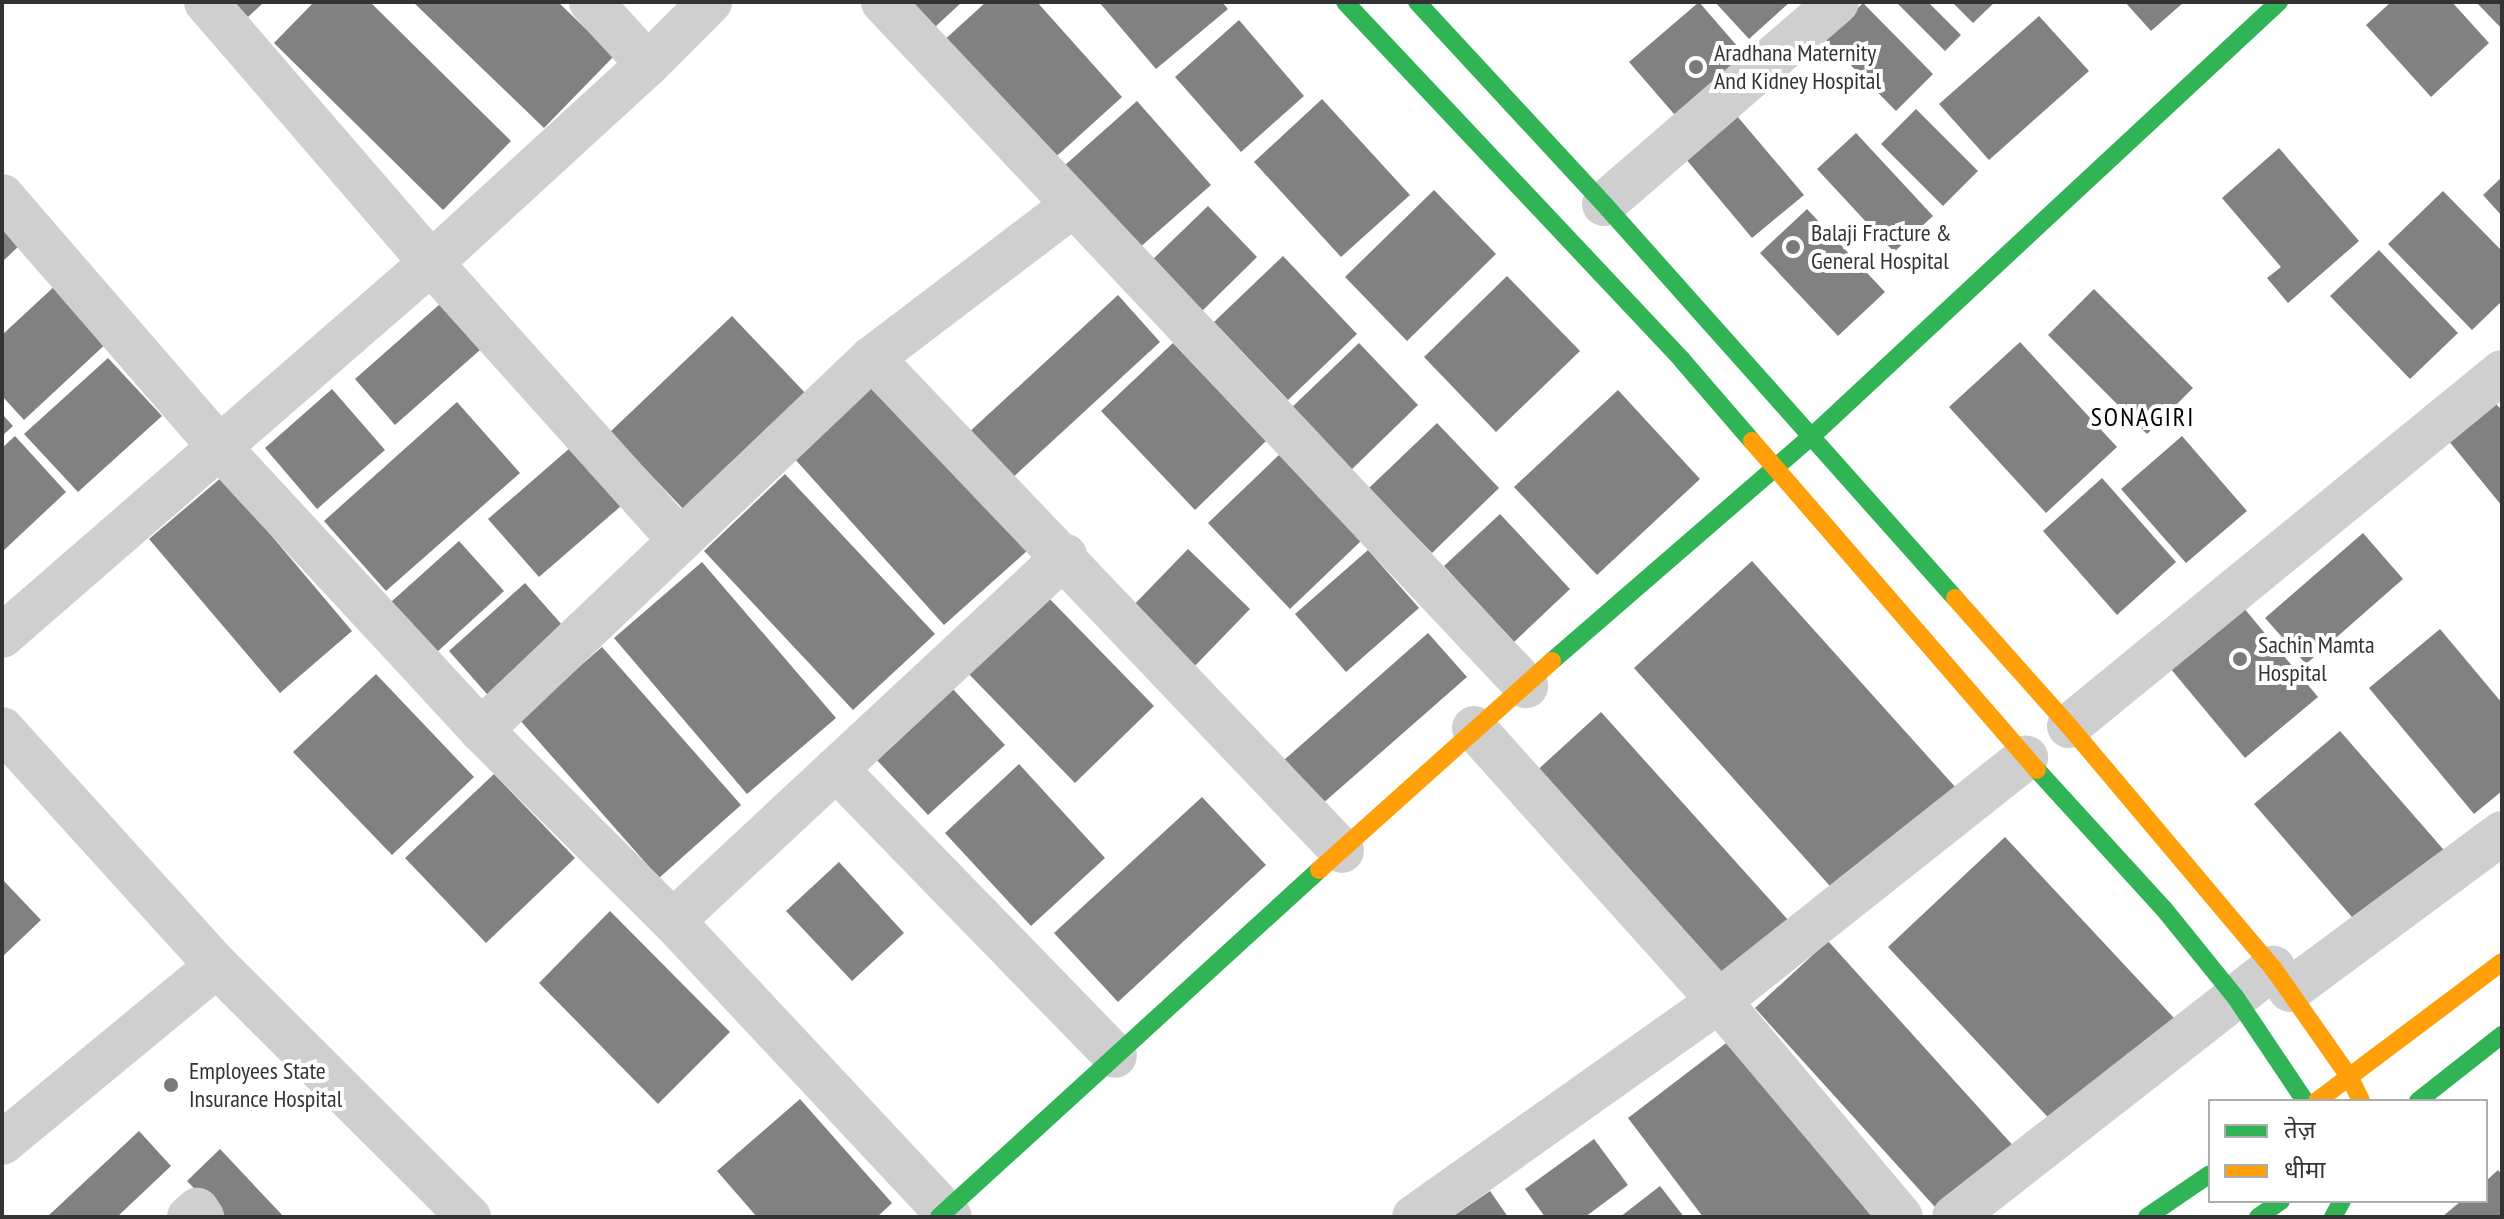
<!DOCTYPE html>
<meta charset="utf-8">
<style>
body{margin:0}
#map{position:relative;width:2504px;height:1219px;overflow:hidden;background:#fff;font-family:"PT Sans Narrow","Noto Sans Devanagari",sans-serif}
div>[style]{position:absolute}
.building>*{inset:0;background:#818181}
.street>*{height:44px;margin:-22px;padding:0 22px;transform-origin:22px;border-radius:22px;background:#cfcfcf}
.fast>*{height:18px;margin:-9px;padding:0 9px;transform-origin:9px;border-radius:9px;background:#30b455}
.slow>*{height:18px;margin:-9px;padding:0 9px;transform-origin:9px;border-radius:9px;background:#ff9f0a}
.dots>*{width:22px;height:22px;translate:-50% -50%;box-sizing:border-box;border:4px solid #fff;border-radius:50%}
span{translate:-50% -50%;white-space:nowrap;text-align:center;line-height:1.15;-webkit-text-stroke:8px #fff;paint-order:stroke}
.poi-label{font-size:24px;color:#333}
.left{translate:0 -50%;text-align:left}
.neighbourhood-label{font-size:26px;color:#000;letter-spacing:2px}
.frame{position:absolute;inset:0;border:4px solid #333;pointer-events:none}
.legend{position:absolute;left:2208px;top:1099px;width:280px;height:104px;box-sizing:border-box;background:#fff;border:2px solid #adadad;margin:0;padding:10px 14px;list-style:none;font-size:24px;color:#333}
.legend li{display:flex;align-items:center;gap:16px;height:40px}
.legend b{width:40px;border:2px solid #adadad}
</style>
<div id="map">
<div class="building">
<i style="clip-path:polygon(233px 2px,264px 2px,248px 17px)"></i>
<i style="clip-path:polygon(314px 2px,370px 2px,511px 141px,443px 210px,274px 43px)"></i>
<i style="clip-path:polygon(413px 2px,558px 2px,614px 56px,544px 128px)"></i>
<i style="clip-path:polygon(913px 2px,962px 2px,935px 27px)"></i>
<i style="clip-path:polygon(986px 2px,1037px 2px,1122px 97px,1048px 164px,941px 43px)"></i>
<i style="clip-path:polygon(1099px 2px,1222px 2px,1228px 9px,1156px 69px)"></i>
<i style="clip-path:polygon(1699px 2px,1751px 62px,1681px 122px,1629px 62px)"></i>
<i style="clip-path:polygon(1715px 2px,1790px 2px,1749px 39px)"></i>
<i style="clip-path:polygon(1896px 2px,1928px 2px,1961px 35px,1945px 51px)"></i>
<i style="clip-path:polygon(1952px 2px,1995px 2px,1973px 23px)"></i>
<i style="clip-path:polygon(2125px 2px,2184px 2px,2151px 31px)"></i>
<i style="clip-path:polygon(2391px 2px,2452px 2px,2489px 43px,2431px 97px,2366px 25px)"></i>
<i style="clip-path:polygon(2476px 2px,2502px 2px,2502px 29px)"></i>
<i style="clip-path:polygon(1863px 3px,1933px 74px,1896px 111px,1826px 40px)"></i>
<i style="clip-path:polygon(2039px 16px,2089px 71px,1989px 160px,1939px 104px)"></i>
<i style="clip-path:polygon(1239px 20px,1304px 96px,1241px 152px,1175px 77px)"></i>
<i style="clip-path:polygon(1322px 99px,1410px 195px,1341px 257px,1254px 162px)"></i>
<i style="clip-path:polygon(1137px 101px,1211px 185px,1138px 249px,1064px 166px)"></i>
<i style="clip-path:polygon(1726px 103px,1804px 195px,1752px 238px,1675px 146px)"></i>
<i style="clip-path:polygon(1916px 109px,1978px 171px,1943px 206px,1881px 144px)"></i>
<i style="clip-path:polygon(1856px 133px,1933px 216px,1894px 252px,1817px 169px)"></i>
<i style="clip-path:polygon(2279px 148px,2359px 241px,2288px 303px,2267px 278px,2281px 267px,2222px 198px)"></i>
<i style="clip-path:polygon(2502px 177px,2502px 216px,2483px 195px)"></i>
<i style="clip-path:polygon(1434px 190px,1496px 254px,1407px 341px,1345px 277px)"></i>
<i style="clip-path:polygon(2443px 191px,2502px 251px,2502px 301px,2472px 330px,2388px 244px)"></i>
<i style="clip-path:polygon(1208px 206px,1257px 257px,1199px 314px,1150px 262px)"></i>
<i style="clip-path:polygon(1807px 209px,1885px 292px,1838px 336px,1760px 253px)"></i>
<i style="clip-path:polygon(2px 225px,20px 245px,2px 262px)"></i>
<i style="clip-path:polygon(2379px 250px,2458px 333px,2410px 379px,2330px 296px)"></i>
<i style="clip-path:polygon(1283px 256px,1357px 334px,1288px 400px,1214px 322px)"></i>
<i style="clip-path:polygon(1507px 276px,1580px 351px,1496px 432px,1424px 357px)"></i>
<i style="clip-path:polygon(58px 283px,110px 340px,24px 420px,2px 396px,2px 335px)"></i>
<i style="clip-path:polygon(2094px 289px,2193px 388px,2147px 434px,2048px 335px)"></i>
<i style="clip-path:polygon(1118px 295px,1160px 342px,1009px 481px,966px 435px)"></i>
<i style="clip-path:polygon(440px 304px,480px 350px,395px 425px,355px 379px)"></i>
<i style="clip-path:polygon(732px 316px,810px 398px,688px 514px,610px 432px)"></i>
<i style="clip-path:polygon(2020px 342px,2117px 447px,2046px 513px,1949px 407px)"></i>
<i style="clip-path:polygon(1173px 343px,1266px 441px,1195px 510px,1101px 411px)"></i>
<i style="clip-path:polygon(1359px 343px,1418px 405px,1348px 473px,1288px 411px)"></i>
<i style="clip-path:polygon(108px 358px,162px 416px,78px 492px,24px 434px)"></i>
<i style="clip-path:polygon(868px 373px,1027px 551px,944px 625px,785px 448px)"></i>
<i style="clip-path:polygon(332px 389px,385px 450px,317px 509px,265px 448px)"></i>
<i style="clip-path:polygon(1618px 390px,1700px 479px,1597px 575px,1514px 487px)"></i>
<i style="clip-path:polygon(2484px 392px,2502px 410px,2502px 506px,2439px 429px)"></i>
<i style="clip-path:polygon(457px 402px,520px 473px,386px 591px,324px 521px)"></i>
<i style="clip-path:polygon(2px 414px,13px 426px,2px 436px)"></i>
<i style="clip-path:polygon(1437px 423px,1499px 488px,1432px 553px,1369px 488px)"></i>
<i style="clip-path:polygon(15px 436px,66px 492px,2px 552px,2px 448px)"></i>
<i style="clip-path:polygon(2182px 436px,2247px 511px,2186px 563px,2121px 489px)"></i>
<i style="clip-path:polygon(570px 448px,621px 506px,539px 577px,488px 519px)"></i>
<i style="clip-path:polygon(1280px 454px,1362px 540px,1290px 609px,1208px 523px)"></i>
<i style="clip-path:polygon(785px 474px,935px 634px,853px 710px,704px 551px)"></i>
<i style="clip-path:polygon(222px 477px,352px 631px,280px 693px,149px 539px)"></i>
<i style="clip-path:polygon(2102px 478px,2176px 562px,2117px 615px,2043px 531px)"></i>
<i style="clip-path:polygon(1500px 514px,1570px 589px,1514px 642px,1444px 566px)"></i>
<i style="clip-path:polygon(2363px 533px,2403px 579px,2306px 664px,2265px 618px)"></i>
<i style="clip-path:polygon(459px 541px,504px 591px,437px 652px,391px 602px)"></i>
<i style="clip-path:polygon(1188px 549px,1250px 609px,1190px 671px,1128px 611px)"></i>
<i style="clip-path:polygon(1368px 550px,1419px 608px,1346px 672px,1295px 614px)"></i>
<i style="clip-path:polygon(1752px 561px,1957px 789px,1839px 896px,1634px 668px)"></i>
<i style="clip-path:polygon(702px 562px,836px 718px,747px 794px,614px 638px)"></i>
<i style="clip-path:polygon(525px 583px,570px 634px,494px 702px,449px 651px)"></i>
<i style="clip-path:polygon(1041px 590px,1154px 706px,1075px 783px,961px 666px)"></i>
<i style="clip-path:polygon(2238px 601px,2318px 697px,2245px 758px,2165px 662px)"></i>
<i style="clip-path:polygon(2440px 629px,2502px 703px,2502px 791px,2474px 814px,2369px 688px)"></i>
<i style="clip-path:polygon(1428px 633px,1467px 677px,1313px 812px,1275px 768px)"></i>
<i style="clip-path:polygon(602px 647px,741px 805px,659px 878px,519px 719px)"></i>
<i style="clip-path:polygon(376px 674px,474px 777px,392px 855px,293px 752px)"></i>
<i style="clip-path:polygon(951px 687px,1005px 745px,928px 815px,875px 758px)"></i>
<i style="clip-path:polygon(1601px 712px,1789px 921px,1719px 984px,1532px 775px)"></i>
<i style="clip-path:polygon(2340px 731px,2450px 857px,2364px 931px,2254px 804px)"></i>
<i style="clip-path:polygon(1019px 764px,1105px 858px,1031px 926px,945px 833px)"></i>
<i style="clip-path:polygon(494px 774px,575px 858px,486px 943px,405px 858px)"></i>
<i style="clip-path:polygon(1202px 797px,1266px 865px,1118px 1002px,1054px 933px)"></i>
<i style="clip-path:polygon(2005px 837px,2174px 1018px,2057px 1127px,1888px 947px)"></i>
<i style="clip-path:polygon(839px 862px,904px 933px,852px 981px,786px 911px)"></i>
<i style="clip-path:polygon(2px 879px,41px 920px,2px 957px)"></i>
<i style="clip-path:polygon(610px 911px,730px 1032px,658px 1104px,539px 983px)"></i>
<i style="clip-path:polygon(1828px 941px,2017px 1150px,1944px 1217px,1755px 1008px)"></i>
<i style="clip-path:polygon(1734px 1037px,1872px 1217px,1703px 1217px,1628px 1118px)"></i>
<i style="clip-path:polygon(800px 1099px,892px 1203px,877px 1217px,757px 1217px,717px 1171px)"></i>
<i style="clip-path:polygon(139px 1131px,171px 1166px,117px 1217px,47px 1217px)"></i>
<i style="clip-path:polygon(1594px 1139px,1628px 1185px,1585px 1217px,1545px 1217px,1525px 1189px)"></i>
<i style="clip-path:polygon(220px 1149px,284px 1217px,222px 1217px,187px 1181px)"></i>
<i style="clip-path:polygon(2498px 1170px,2502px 1175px,2502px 1217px,2442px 1217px,2461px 1201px,2486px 1201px,2486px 1181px)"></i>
<i style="clip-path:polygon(1660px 1186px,1684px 1217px,1620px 1217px)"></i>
<i style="clip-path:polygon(1490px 1191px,1508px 1217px,1452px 1217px)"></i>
</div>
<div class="street">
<i style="left:206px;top:2px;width:345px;rotate:49.2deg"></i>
<i style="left:431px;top:263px;width:373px;rotate:48.1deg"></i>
<i style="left:591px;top:2px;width:84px;rotate:47.4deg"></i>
<i style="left:883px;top:2px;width:939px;rotate:46.77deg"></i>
<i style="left:2px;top:196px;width:335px;rotate:49.1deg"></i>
<i style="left:221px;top:449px;width:383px;rotate:47.2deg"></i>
<i style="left:481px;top:730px;width:271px;rotate:44.9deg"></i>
<i style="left:673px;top:921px;width:405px;rotate:46.9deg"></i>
<i style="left:1604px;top:204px;width:308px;rotate:-40.9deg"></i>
<i style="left:872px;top:358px;width:681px;rotate:46.37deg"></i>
<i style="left:2px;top:636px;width:568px;rotate:-41.01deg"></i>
<i style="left:431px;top:263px;width:294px;rotate:-42.5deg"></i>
<i style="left:648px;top:64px;width:88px;rotate:-45deg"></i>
<i style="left:2069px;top:726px;width:559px;rotate:-39.27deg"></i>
<i style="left:1474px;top:728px;width:367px;rotate:48.1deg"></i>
<i style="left:1719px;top:1001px;width:282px;rotate:49.9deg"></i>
<i style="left:2px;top:729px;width:320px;rotate:47.8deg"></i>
<i style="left:217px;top:966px;width:356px;rotate:44.9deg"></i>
<i style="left:481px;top:730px;width:540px;rotate:-43.57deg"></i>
<i style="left:872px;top:358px;width:251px;rotate:-37.2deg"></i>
<i style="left:836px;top:769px;width:400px;rotate:45.8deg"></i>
<i style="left:673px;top:921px;width:536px;rotate:-42.96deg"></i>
<i style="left:2290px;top:990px;width:264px;rotate:-36.5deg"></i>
<i style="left:2px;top:1143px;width:278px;rotate:-39.5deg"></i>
<i style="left:189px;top:1217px;width:11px;rotate:-41deg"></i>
<i style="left:197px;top:1210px;width:9px;rotate:54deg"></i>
<i style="left:1414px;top:1217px;width:374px;rotate:-35.3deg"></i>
<i style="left:1719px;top:1001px;width:392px;rotate:-38.4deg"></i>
<i style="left:1954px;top:1217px;width:405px;rotate:-38deg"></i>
</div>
<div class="fast">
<i style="left:1345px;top:2px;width:492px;rotate:46.7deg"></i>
<i style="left:1682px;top:360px;width:107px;rotate:49.2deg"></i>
<i style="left:1417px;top:2px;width:275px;rotate:47.2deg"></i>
<i style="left:1604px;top:204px;width:528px;rotate:48.3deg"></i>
<i style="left:1552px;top:661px;width:342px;rotate:-40.9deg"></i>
<i style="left:1811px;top:437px;width:639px;rotate:-42.91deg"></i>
<i style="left:2037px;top:770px;width:188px;rotate:47.6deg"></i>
<i style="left:2164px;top:909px;width:114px;rotate:51deg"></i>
<i style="left:2236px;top:998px;width:124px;rotate:56.2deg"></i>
<i style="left:2418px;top:1101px;width:107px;rotate:-38.2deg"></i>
<i style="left:939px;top:1217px;width:515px;rotate:-42.4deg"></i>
<i style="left:2147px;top:1217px;width:76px;rotate:-34.3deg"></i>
<i style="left:2258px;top:1217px;width:28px;rotate:-35deg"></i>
<i style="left:2333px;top:1217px;width:18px;rotate:-61deg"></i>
</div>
<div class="slow">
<i style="left:1752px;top:441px;width:435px;rotate:49.1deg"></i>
<i style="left:1955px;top:598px;width:171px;rotate:48.3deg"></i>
<i style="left:2069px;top:726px;width:317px;rotate:49.9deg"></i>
<i style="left:2273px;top:968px;width:134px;rotate:55deg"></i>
<i style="left:2350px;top:1078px;width:25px;rotate:64deg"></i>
<i style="left:1319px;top:870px;width:313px;rotate:-41.9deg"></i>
<i style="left:2317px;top:1101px;width:231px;rotate:-36.9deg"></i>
</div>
<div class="dots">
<i style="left:1696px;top:67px;background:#7a7a7a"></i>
<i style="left:1793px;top:247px;background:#7a7a7a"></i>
<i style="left:2240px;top:659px;background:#7a7a7a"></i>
<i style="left:171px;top:1085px;background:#7a7a7a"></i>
</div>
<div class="poi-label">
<span class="left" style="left:1714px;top:67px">Aradhana Maternity<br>And Kidney Hospital</span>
<span class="left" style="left:1811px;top:247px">Balaji Fracture &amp;<br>General Hospital</span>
<span class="left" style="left:2258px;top:659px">Sachin Mamta<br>Hospital</span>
<span class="left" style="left:189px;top:1085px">Employees State<br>Insurance Hospital</span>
</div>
<div class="neighbourhood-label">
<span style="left:2143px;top:417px">SONAGIRI</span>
</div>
<div class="frame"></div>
<ul class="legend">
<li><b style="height:10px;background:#30b455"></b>तेज़</li>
<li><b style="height:10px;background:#ff9f0a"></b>धीमा</li>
</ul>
</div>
